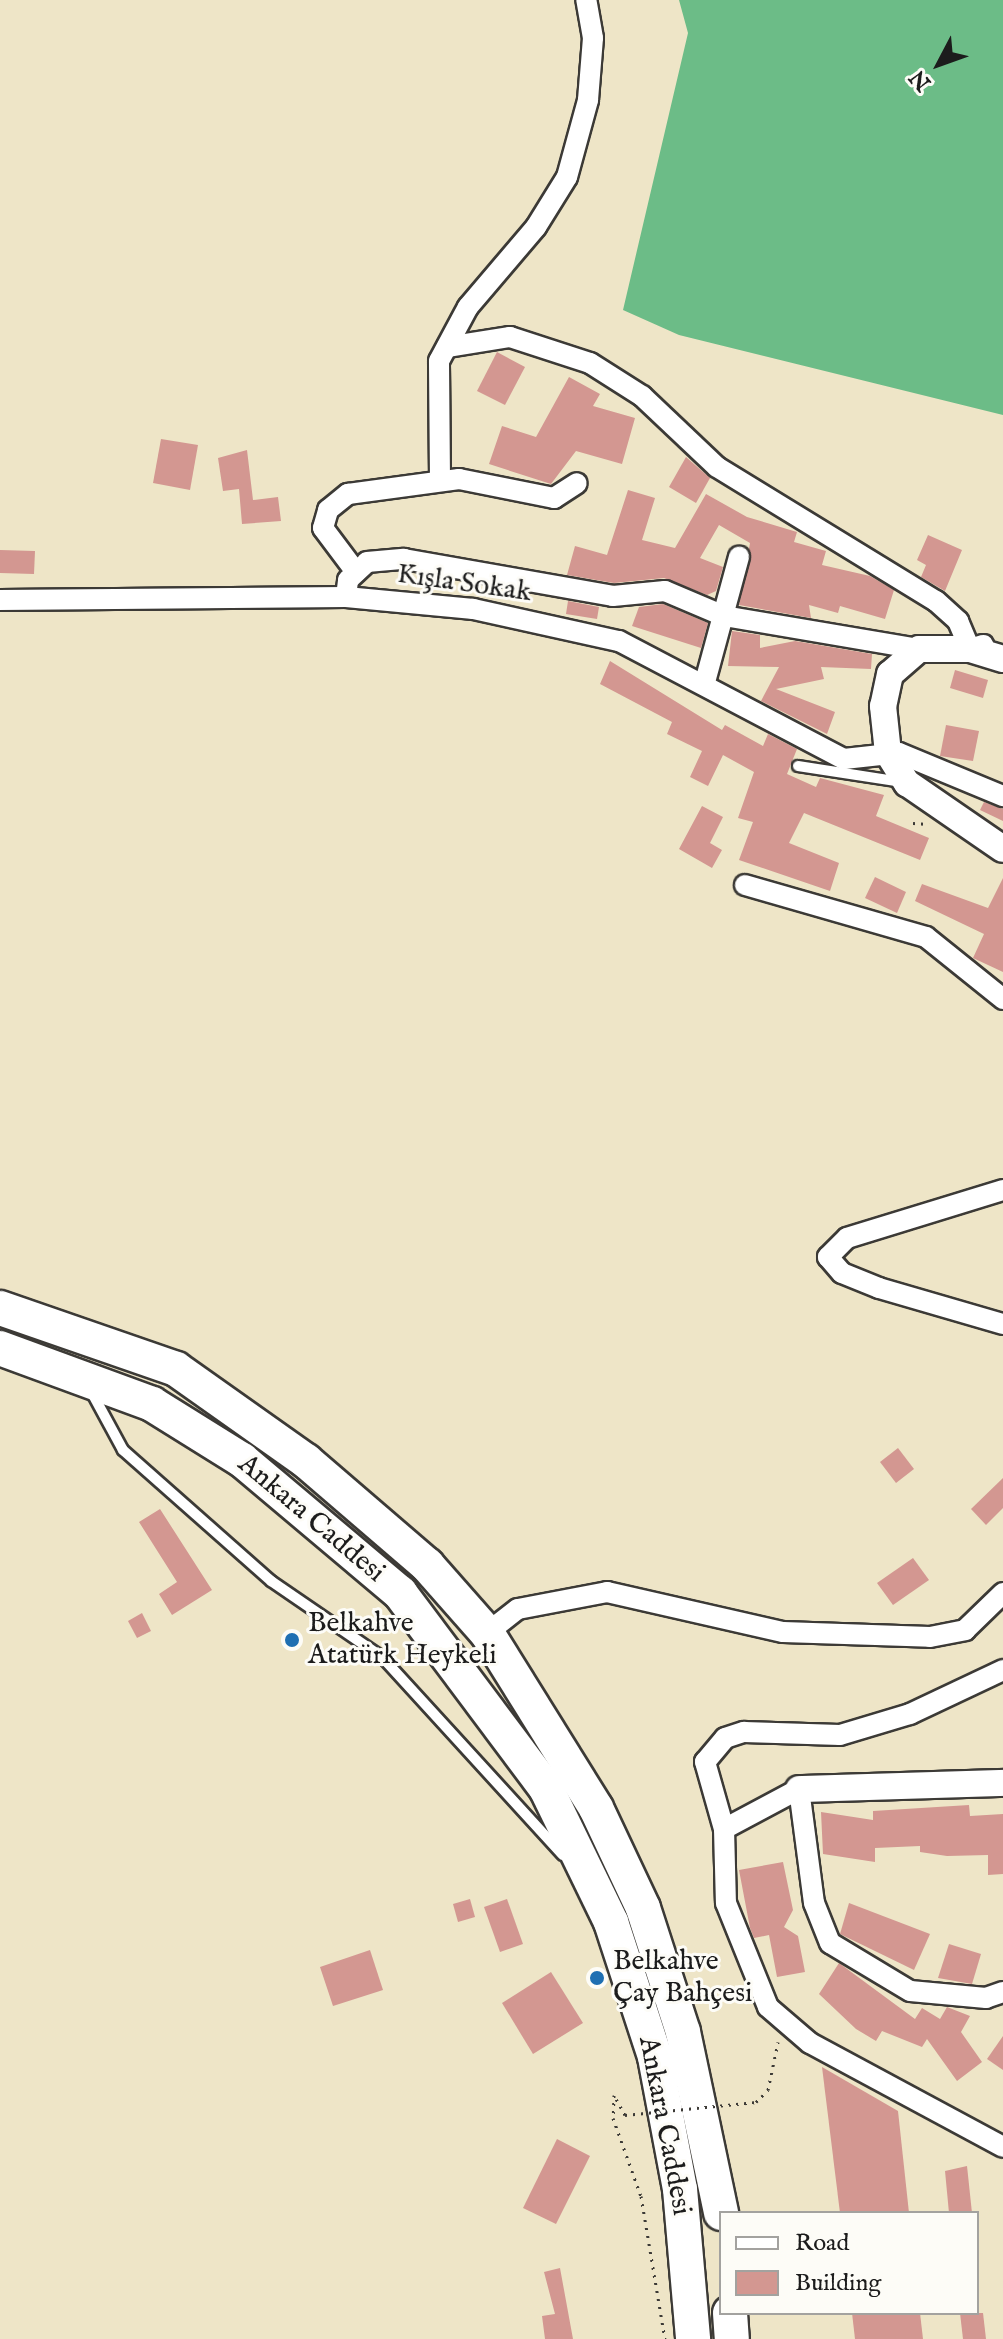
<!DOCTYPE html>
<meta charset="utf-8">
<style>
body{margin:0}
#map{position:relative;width:1003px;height:2339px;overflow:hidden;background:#eee5c7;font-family:"IM FELL English",serif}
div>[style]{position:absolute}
.forest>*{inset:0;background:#6cbc87}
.building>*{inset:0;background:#d39791}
.path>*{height:3px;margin-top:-1.5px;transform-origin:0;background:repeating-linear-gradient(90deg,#3c3a36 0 2px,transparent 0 8px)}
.roads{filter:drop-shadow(2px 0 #3c3a36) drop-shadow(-2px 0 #3c3a36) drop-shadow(0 2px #3c3a36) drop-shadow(0 -2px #3c3a36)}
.service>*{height:10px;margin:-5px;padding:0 5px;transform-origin:5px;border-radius:5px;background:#fff}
.minor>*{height:20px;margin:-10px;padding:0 10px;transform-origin:10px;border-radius:10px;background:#fff}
.tertiary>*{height:26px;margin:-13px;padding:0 13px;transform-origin:13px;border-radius:13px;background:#fff}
.trunk>*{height:34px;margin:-17px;padding:0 17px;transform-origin:17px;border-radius:17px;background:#fff}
.path-bridge>*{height:3px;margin-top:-1.5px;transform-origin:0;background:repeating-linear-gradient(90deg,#3c3a36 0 2px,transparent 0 8px)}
.dots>*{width:22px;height:22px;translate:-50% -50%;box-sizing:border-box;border:4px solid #fdfcf7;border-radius:50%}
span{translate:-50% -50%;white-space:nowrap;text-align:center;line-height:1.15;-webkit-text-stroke:6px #fdfcf7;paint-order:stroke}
.street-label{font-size:28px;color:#1c1c1c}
.poi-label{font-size:28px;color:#1c1c1c}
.left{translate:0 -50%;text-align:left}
.legend{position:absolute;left:719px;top:2211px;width:260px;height:104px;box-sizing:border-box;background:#fdfcf7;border:2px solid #a3a29f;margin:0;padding:10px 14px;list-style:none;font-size:24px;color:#1c1c1c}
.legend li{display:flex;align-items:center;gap:16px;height:40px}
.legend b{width:40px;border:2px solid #a3a29f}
.north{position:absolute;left:899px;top:24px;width:80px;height:80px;-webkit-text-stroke:6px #fdfcf7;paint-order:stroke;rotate:229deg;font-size:22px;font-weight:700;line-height:32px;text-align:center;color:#1c1c1c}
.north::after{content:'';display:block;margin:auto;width:28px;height:36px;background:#1c1c1c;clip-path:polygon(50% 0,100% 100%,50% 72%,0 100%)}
</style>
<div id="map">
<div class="forest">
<i style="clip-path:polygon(679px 0,1003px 0,1003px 415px,679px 335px,623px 310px,688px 33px)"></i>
</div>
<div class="building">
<i style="clip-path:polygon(497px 352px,525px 367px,505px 405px,477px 391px)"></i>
<i style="clip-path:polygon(569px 377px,600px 394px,593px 406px,635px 418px,622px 464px,576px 451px,551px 484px,489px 464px,502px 426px,536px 437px)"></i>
<i style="clip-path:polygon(161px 439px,198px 445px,190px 490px,153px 483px)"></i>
<i style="clip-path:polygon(247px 450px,253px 500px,278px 497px,281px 521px,242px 524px,239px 489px,223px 491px,218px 458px)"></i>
<i style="clip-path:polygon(686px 457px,710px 478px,696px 503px,669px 487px)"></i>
<i style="clip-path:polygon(628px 490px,655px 498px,642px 540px,675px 548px,706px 494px,747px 517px,797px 532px,794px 542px,826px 551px,822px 565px,870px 576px,894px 590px,885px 619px,840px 606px,838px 613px,809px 605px,811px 618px,739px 605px,750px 543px,719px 525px,700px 558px,723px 567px,716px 591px,707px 595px,664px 578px,614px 583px,567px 575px,575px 546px,607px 555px)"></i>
<i style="clip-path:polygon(928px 535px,962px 550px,945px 591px,921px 577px,926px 565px,917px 560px)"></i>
<i style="clip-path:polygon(0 550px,35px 551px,34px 574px,0 573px)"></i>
<i style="clip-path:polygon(568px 601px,599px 607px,597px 619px,566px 614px)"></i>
<i style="clip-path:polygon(663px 604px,708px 623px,701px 648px,632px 626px,639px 607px)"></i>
<i style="clip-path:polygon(732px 631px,760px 635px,760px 648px,795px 641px,872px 654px,871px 669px,821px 667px,824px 679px,776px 689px,835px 712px,827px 734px,761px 701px,779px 667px,728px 666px)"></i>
<i style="clip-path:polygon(610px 661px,722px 730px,725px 725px,763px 746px,768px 734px,797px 749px,787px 774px,816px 787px,820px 778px,884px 795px,876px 816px,929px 838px,920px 860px,804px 813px,789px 843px,839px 863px,830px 891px,739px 860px,753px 822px,738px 818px,754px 772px,723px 755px,708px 786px,690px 777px,702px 751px,667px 734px,672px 722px,600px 684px)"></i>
<i style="clip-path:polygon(955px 670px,988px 680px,983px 698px,950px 688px)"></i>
<i style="clip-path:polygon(946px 725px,979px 731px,973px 761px,940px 756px)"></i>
<i style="clip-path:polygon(984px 802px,1003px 809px,1003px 821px,980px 810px)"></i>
<i style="clip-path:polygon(702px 806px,723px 817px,710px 843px,722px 850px,712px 868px,679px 849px)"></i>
<i style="clip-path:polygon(875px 877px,906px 892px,897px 913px,865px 898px)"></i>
<i style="clip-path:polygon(1003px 878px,1003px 972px,973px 958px,984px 934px,915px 901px,922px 884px,988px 908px)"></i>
<i style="clip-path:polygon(898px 1448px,914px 1469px,896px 1483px,880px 1462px)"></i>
<i style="clip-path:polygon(1003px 1478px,1003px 1508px,986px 1525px,971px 1509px)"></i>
<i style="clip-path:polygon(160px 1509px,212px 1590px,172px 1615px,159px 1594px,177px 1582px,139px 1522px)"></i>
<i style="clip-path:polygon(913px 1558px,929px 1580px,893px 1605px,877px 1583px)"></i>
<i style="clip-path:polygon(142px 1613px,151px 1631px,137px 1638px,128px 1621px)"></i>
<i style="clip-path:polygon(969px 1805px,970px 1816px,1003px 1814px,1003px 1874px,988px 1875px,988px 1855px,947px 1856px,920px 1852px,920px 1846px,875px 1848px,875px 1862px,823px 1854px,821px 1812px,873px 1820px,873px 1811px)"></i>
<i style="clip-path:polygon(783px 1862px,793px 1910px,784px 1927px,798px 1936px,805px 1972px,777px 1977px,769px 1935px,754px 1938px,750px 1928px,739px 1870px)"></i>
<i style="clip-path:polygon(470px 1899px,475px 1917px,458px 1922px,453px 1904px)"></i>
<i style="clip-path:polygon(507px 1899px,523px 1944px,500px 1952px,484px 1907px)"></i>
<i style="clip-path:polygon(849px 1903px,930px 1934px,914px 1970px,840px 1934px)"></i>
<i style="clip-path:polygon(949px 1944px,981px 1954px,972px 1984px,938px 1978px)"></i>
<i style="clip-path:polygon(370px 1950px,383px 1990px,333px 2006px,320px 1967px)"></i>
<i style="clip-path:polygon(839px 1963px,915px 2019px,922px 2008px,940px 2019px,947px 2007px,970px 2016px,961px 2032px,982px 2062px,957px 2081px,927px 2039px,922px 2047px,882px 2031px,876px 2041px,856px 2029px,819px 1994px)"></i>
<i style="clip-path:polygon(551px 1972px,583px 2023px,533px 2054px,502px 2003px)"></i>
<i style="clip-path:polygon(1003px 2036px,1003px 2070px,987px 2059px)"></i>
<i style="clip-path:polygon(822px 2067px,898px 2111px,909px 2213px,840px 2213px)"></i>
<i style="clip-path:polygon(557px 2139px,590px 2156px,556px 2224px,523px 2208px)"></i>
<i style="clip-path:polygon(967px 2166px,972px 2213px,949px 2213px,945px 2171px)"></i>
<i style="clip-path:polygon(560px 2268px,573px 2339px,545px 2339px,542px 2316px,555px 2314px,544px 2272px)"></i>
<i style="clip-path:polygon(852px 2313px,920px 2313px,923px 2339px,855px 2339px)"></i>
<i style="clip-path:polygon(960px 2313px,983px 2313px,986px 2339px,963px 2339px)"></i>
</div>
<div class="path">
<i style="left:913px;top:823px;width:16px;rotate:4deg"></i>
<i style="left:756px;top:2102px;width:17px;rotate:-45deg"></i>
<i style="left:768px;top:2090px;width:49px;rotate:-78.2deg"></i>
<i style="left:625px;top:2115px;width:23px;rotate:-119deg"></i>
<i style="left:614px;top:2095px;width:23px;rotate:92deg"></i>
<i style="left:613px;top:2118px;width:83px;rotate:70.3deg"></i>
<i style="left:641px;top:2196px;width:145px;rotate:80.5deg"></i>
</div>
<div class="roads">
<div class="service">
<i style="left:798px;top:766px;width:104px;rotate:8.8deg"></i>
<i style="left:91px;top:1391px;width:67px;rotate:61.5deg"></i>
<i style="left:123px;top:1450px;width:198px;rotate:41.5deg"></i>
<i style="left:271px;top:1581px;width:135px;rotate:34.4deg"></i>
<i style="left:382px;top:1657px;width:268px;rotate:47.6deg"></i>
</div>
<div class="minor">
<i style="left:447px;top:347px;width:64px;rotate:-9deg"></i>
<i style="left:510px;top:337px;width:84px;rotate:18deg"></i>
<i style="left:590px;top:363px;width:62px;rotate:32.4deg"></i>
<i style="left:642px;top:396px;width:103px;rotate:43.4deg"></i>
<i style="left:717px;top:467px;width:257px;rotate:31.5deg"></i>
<i style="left:936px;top:601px;width:30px;rotate:42deg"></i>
<i style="left:958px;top:621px;width:30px;rotate:67deg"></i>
<i style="left:970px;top:649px;width:14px;rotate:-17deg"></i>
<i style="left:440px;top:479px;width:118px;rotate:-90.5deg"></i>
<i style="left:439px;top:361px;width:61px;rotate:-61.8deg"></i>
<i style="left:468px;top:307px;width:105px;rotate:-49.6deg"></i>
<i style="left:536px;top:227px;width:59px;rotate:-58.2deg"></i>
<i style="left:567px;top:177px;width:80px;rotate:-74.7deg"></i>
<i style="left:588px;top:100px;width:62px;rotate:-85.4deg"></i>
<i style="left:593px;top:38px;width:39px;rotate:-100deg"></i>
<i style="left:356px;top:572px;width:55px;rotate:-126.9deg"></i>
<i style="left:323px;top:528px;width:19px;rotate:-74deg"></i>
<i style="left:328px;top:510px;width:26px;rotate:-39deg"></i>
<i style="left:348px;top:494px;width:112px;rotate:-7.7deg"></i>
<i style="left:459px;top:479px;width:97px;rotate:11.3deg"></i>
<i style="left:554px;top:498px;width:27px;rotate:-33deg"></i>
<i style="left:346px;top:597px;width:17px;rotate:-83deg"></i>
<i style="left:348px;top:580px;width:26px;rotate:-43deg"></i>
<i style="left:367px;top:562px;width:37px;rotate:-5deg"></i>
<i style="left:404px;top:559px;width:212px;rotate:10deg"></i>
<i style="left:613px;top:596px;width:52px;rotate:-5.5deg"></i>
<i style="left:665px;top:591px;width:64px;rotate:23deg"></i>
<i style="left:724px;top:616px;width:198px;rotate:9.6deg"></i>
<i style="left:0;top:600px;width:346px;rotate:-0.5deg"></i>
<i style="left:346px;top:597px;width:128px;rotate:5.4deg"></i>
<i style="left:473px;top:609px;width:149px;rotate:12.4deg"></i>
<i style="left:619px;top:641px;width:254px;rotate:27.7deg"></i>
<i style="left:844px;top:759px;width:55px;rotate:-6.2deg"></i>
<i style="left:899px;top:753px;width:113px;rotate:22.5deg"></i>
<i style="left:705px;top:682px;width:130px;rotate:-74.8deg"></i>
<i style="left:745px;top:885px;width:188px;rotate:16deg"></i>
<i style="left:926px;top:937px;width:99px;rotate:38.8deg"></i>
<i style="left:1003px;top:1190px;width:163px;rotate:162.9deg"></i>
<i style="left:847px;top:1238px;width:27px;rotate:135deg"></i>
<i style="left:828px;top:1257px;width:21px;rotate:49deg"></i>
<i style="left:842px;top:1273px;width:40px;rotate:22deg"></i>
<i style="left:879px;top:1288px;width:129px;rotate:16.2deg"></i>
<i style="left:487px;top:1633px;width:39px;rotate:-38deg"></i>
<i style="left:518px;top:1609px;width:91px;rotate:-10.8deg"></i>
<i style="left:607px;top:1592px;width:180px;rotate:12.8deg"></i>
<i style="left:783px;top:1632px;width:147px;rotate:1.9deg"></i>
<i style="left:930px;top:1637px;width:36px;rotate:-11deg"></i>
<i style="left:965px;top:1630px;width:53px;rotate:-44.2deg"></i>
<i style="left:724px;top:1829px;width:70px;rotate:-105.8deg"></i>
<i style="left:705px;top:1762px;width:31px;rotate:-50deg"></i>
<i style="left:725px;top:1738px;width:20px;rotate:-18deg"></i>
<i style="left:744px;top:1732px;width:96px;rotate:1.8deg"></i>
<i style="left:840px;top:1735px;width:73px;rotate:-16.7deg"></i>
<i style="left:910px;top:1714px;width:103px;rotate:-25.3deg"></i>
<i style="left:1003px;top:1992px;width:18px;rotate:161deg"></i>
<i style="left:986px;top:1998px;width:76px;rotate:-174.7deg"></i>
<i style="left:910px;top:1991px;width:93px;rotate:-149deg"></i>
<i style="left:830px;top:1943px;width:43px;rotate:-111.8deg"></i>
<i style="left:814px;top:1903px;width:115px;rotate:-97.5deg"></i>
<i style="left:799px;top:1789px;width:85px;rotate:151.9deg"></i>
<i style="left:724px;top:1829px;width:74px;rotate:88.5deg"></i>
<i style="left:726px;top:1903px;width:112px;rotate:68deg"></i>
<i style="left:768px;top:2007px;width:55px;rotate:40.6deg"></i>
<i style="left:810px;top:2043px;width:219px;rotate:28.3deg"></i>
</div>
<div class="tertiary">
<i style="left:1003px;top:659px;width:34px;rotate:-163deg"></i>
<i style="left:970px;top:649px;width:51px;rotate:180deg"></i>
<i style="left:919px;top:649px;width:38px;rotate:139deg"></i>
<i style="left:890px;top:674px;width:33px;rotate:102deg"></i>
<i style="left:883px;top:706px;width:47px;rotate:83.9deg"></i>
<i style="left:888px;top:753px;width:36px;rotate:58deg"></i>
<i style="left:907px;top:783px;width:116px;rotate:34.5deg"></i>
<i style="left:799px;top:1789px;width:204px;rotate:-1.7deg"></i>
</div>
<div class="trunk">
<i style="left:0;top:1308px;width:186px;rotate:19.1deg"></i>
<i style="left:176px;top:1369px;width:159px;rotate:35.3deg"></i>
<i style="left:306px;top:1461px;width:160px;rotate:40.7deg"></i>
<i style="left:427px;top:1565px;width:91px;rotate:48.6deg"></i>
<i style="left:487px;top:1633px;width:206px;rotate:58.1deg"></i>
<i style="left:596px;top:1808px;width:110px;rotate:64.8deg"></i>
<i style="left:643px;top:1908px;width:130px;rotate:72.1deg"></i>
<i style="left:683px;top:2032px;width:185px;rotate:78.1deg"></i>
<i style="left:0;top:1348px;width:162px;rotate:20.2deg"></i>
<i style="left:152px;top:1404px;width:106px;rotate:31.9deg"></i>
<i style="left:242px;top:1460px;width:207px;rotate:40.1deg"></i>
<i style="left:400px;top:1593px;width:244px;rotate:53.2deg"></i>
<i style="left:546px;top:1788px;width:149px;rotate:64.1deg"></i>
<i style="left:611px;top:1922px;width:142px;rotate:71.9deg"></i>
<i style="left:655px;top:2057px;width:134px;rotate:79.3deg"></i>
<i style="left:680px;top:2189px;width:151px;rotate:85deg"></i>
<i style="left:730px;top:2313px;width:26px;rotate:86deg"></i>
</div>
</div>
<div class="path-bridge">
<i style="left:625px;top:2115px;width:132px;rotate:-5.7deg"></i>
</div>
<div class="dots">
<i style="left:292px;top:1640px;background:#1f6fb2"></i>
<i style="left:597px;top:1978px;background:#1f6fb2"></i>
</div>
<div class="street-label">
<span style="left:464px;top:584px;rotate:8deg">Kışla Sokak</span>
<span style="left:311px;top:1519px;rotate:40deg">Ankara Caddesi</span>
<span style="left:664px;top:2126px;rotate:79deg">Ankara Caddesi</span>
</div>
<div class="poi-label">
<span class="left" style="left:308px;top:1640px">Belkahve<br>Atatürk Heykeli</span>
<span class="left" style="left:613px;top:1978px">Belkahve<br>Çay Bahçesi</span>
</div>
<ul class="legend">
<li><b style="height:10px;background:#fff"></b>Road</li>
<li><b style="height:22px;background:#d39791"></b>Building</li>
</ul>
<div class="north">N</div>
</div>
